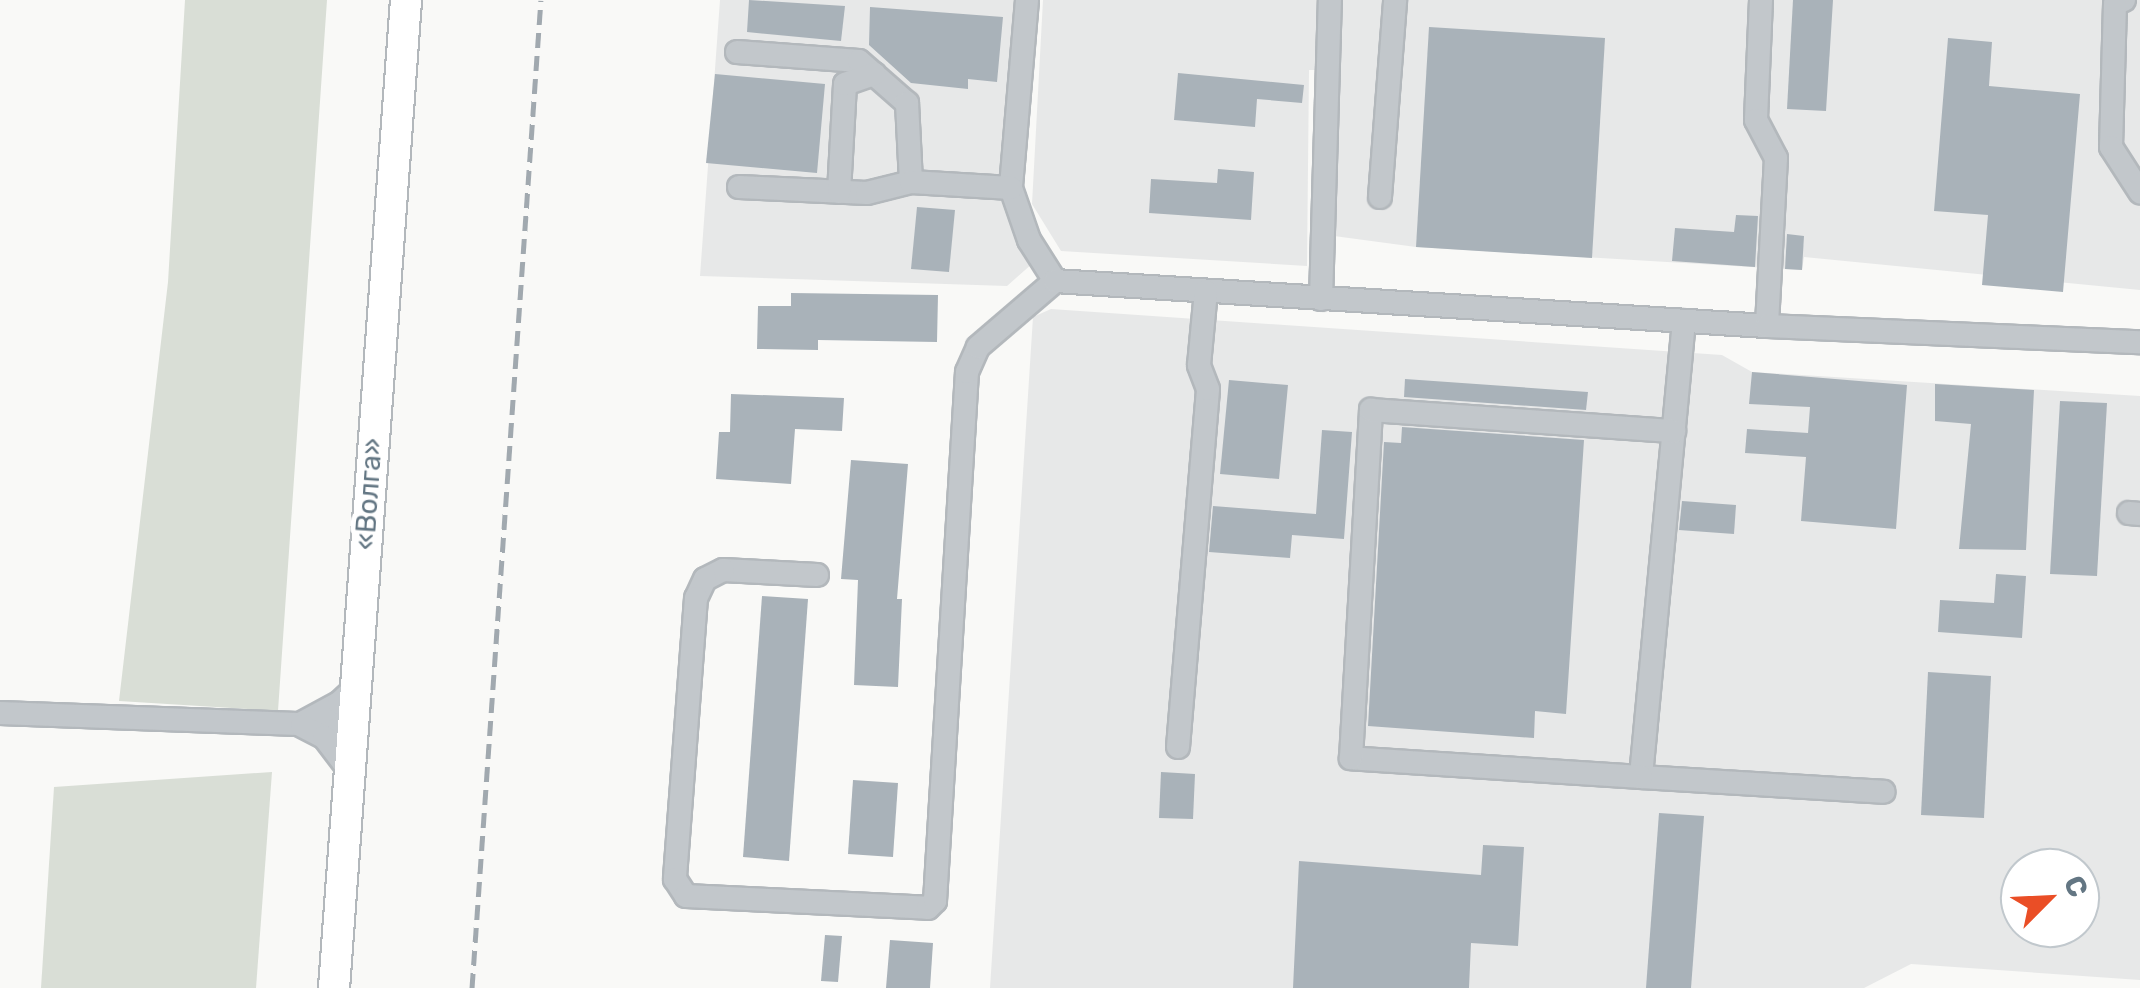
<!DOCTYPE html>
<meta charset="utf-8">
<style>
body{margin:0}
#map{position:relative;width:2140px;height:988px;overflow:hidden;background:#f9f9f7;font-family:Rubik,sans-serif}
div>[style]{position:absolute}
.built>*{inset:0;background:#e7e8e8}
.green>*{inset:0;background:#d9ded6}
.building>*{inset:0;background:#a9b2b9}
.roads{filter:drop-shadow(2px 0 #b3b8bc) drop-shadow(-2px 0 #b3b8bc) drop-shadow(0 2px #b3b8bc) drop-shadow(0 -2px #b3b8bc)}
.minor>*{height:22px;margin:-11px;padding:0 11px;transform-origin:11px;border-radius:11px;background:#c2c7cb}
.highway>*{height:30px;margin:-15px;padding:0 15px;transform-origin:15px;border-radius:15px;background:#fff}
.rail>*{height:5px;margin-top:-2.5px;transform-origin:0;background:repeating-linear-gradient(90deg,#a1a9af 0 15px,transparent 0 23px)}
span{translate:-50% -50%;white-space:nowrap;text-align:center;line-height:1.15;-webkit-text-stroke:10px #fff;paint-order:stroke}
.street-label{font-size:28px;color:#637683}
.north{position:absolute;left:2000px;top:848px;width:100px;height:100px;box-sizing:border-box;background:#fff;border:2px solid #c1c8cd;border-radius:50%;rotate:66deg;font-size:28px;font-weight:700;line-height:40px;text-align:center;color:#637683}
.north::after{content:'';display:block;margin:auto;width:35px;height:45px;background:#ea4e26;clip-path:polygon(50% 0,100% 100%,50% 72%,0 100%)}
</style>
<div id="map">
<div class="built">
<i style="clip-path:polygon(720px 0,1021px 0,1008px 208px,1033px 263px,1007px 286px,700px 276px)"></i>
<i style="clip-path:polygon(1043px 0,2140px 0,2140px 290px,1804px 257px,1802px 270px,1416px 247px,1334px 236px,1335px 70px,1309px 70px,1307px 266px,1061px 251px,1032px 204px)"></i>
<i style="clip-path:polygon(evenodd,1051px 309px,1722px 355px,1752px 372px,2140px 396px,2140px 980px,1911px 964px,1864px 988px,990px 988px,1033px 317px,1051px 309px,2020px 868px,2080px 868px,2080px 928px,2020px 928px,2020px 868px)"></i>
</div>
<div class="green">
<i style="clip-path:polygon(185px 0,327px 0,278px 711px,119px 701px,168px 282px)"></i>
<i style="clip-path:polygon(272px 772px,256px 988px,41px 988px,54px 787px)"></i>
</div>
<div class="building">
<i style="clip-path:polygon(749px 0,845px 6px,841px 41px,747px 32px)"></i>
<i style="clip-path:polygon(1793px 0,1833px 0,1826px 111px,1787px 109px)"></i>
<i style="clip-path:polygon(870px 7px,1003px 17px,997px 82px,968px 79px,968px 89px,911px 83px,869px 45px)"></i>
<i style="clip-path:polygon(1429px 27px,1605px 38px,1592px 258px,1416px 247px)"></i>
<i style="clip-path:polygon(1948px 38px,1992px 42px,1989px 86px,2080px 94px,2063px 292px,1982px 285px,1988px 215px,1934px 211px)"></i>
<i style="clip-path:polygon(1178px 73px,1304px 85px,1302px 103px,1257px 99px,1255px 127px,1174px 120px)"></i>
<i style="clip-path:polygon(715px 74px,825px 84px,817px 173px,706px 163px)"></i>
<i style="clip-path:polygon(1218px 169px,1254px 172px,1251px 220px,1149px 213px,1151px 179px,1217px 183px)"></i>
<i style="clip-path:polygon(917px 207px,955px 210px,949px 272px,911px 269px)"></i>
<i style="clip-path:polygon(1736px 215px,1758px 216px,1755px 267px,1672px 261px,1675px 228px,1734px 232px)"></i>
<i style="clip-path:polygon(1787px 234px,1804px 236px,1802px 270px,1785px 269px)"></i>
<i style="clip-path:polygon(791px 293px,938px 295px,937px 342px,818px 340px,818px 350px,757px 349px,758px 306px,791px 306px)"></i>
<i style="clip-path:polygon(1752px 372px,1907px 385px,1896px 529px,1801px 521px,1806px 457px,1745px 453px,1747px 429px,1808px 433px,1810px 407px,1749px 404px)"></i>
<i style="clip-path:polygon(1405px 379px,1588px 392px,1586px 410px,1404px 397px)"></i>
<i style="clip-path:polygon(1229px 380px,1288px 385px,1279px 479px,1220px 474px)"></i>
<i style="clip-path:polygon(1935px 384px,2034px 390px,2026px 550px,1959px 549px,1971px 424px,1935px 421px)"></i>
<i style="clip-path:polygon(731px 394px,844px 398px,842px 431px,795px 429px,791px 484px,716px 479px,719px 432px,730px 432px)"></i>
<i style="clip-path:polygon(2060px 401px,2107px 403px,2097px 576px,2050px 574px)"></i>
<i style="clip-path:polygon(1402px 427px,1584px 440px,1566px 714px,1535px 711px,1534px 738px,1368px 726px,1384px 442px,1401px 443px)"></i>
<i style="clip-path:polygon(1322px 430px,1352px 432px,1344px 539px,1292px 535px,1290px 558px,1209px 552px,1213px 506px,1316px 514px)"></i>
<i style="clip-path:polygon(851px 460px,908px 464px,897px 599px,902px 599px,898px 687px,854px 685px,858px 580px,841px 579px)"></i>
<i style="clip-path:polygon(1682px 501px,1736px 505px,1734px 534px,1679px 530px)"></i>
<i style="clip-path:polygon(1996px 574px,2026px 576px,2022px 638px,1938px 632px,1940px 600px,1994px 603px)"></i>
<i style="clip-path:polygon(762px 596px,808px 599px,789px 861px,743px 857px)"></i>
<i style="clip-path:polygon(1928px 672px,1991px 676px,1984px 818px,1921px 815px)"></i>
<i style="clip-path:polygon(1161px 772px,1195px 774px,1193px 819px,1159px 818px)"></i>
<i style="clip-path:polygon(853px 780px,898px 783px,893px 857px,848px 854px)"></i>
<i style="clip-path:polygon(1659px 813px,1704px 816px,1691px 988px,1646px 988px)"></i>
<i style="clip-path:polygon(1483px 845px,1524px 847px,1518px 946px,1471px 943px,1469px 988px,1293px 988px,1299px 861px,1481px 875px)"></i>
<i style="clip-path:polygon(825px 935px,842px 936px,838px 982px,821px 981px)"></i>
<i style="clip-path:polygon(890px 940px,933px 943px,930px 988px,886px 988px)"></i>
</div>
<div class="roads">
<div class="minor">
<i style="left:1027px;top:0;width:189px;rotate:94.9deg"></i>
<i style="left:1011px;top:188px;width:55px;rotate:70.9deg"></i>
<i style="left:1029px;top:240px;width:49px;rotate:57.6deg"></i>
<i style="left:1761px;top:0;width:120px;rotate:92.4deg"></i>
<i style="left:1756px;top:120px;width:43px;rotate:62.2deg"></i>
<i style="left:1776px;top:158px;width:168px;rotate:93.1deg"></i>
<i style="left:2124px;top:0;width:10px;rotate:156deg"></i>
<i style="left:2115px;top:4px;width:143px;rotate:91.6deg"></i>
<i style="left:2111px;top:147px;width:54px;rotate:57.2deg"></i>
<i style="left:737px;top:52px;width:122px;rotate:4.2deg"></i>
<i style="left:859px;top:61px;width:64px;rotate:41.2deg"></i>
<i style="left:907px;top:103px;width:79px;rotate:87.1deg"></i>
<i style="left:739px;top:187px;width:128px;rotate:2.7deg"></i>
<i style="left:867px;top:193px;width:45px;rotate:-14deg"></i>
<i style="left:911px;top:182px;width:100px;rotate:3.4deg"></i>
<i style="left:839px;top:192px;width:108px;rotate:-86.8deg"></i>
<i style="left:845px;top:84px;width:31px;rotate:-19deg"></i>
<i style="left:1380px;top:197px;width:198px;rotate:-85.6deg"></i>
<i style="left:1321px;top:299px;width:299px;rotate:-88.3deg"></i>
<i style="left:1684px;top:321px;width:458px;rotate:95.4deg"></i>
<i style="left:1641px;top:777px;width:243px;rotate:3.5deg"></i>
<i style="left:2129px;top:513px;width:11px;rotate:5deg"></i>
<i style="left:817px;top:575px;width:94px;rotate:-177deg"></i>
<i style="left:723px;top:570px;width:20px;rotate:153deg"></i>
<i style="left:705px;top:579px;width:21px;rotate:115deg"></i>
<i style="left:696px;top:598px;width:282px;rotate:94.3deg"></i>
<i style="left:675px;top:879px;width:20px;rotate:57deg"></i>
<i style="left:686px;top:896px;width:242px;rotate:2.8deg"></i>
<i style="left:928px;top:908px;width:10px;rotate:-45deg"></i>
<i style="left:935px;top:901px;width:530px;rotate:-86.54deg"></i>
<i style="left:967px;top:372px;width:27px;rotate:-66deg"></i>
<i style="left:978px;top:347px;width:101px;rotate:-40.6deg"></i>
<i style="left:1055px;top:281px;width:713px;rotate:3.62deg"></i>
<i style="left:1767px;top:326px;width:373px;rotate:2.5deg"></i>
<i style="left:0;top:713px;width:352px;rotate:2.1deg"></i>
<i style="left:302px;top:723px;width:42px;rotate:-28.4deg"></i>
<i style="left:339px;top:703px;width:22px;rotate:-43deg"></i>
<i style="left:302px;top:726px;width:25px;rotate:27deg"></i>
<i style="left:324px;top:737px;width:41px;rotate:52.9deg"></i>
<i style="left:1178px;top:747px;width:359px;rotate:-85.2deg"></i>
<i style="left:1208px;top:389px;width:26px;rotate:-111deg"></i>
<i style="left:1199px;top:365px;width:74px;rotate:-84.6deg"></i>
<i style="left:1641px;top:777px;width:291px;rotate:-176.3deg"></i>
<i style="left:1351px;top:758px;width:349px;rotate:-86.7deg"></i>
<i style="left:1371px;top:410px;width:304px;rotate:4deg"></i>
</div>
<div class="highway">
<i style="left:334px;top:988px;width:991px;rotate:-85.83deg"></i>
</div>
</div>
<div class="rail">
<i style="left:472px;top:988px;width:990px;rotate:-86.01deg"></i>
</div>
<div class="street-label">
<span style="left:369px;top:494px;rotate:-86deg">«Волга»</span>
</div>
<div class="north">С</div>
</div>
